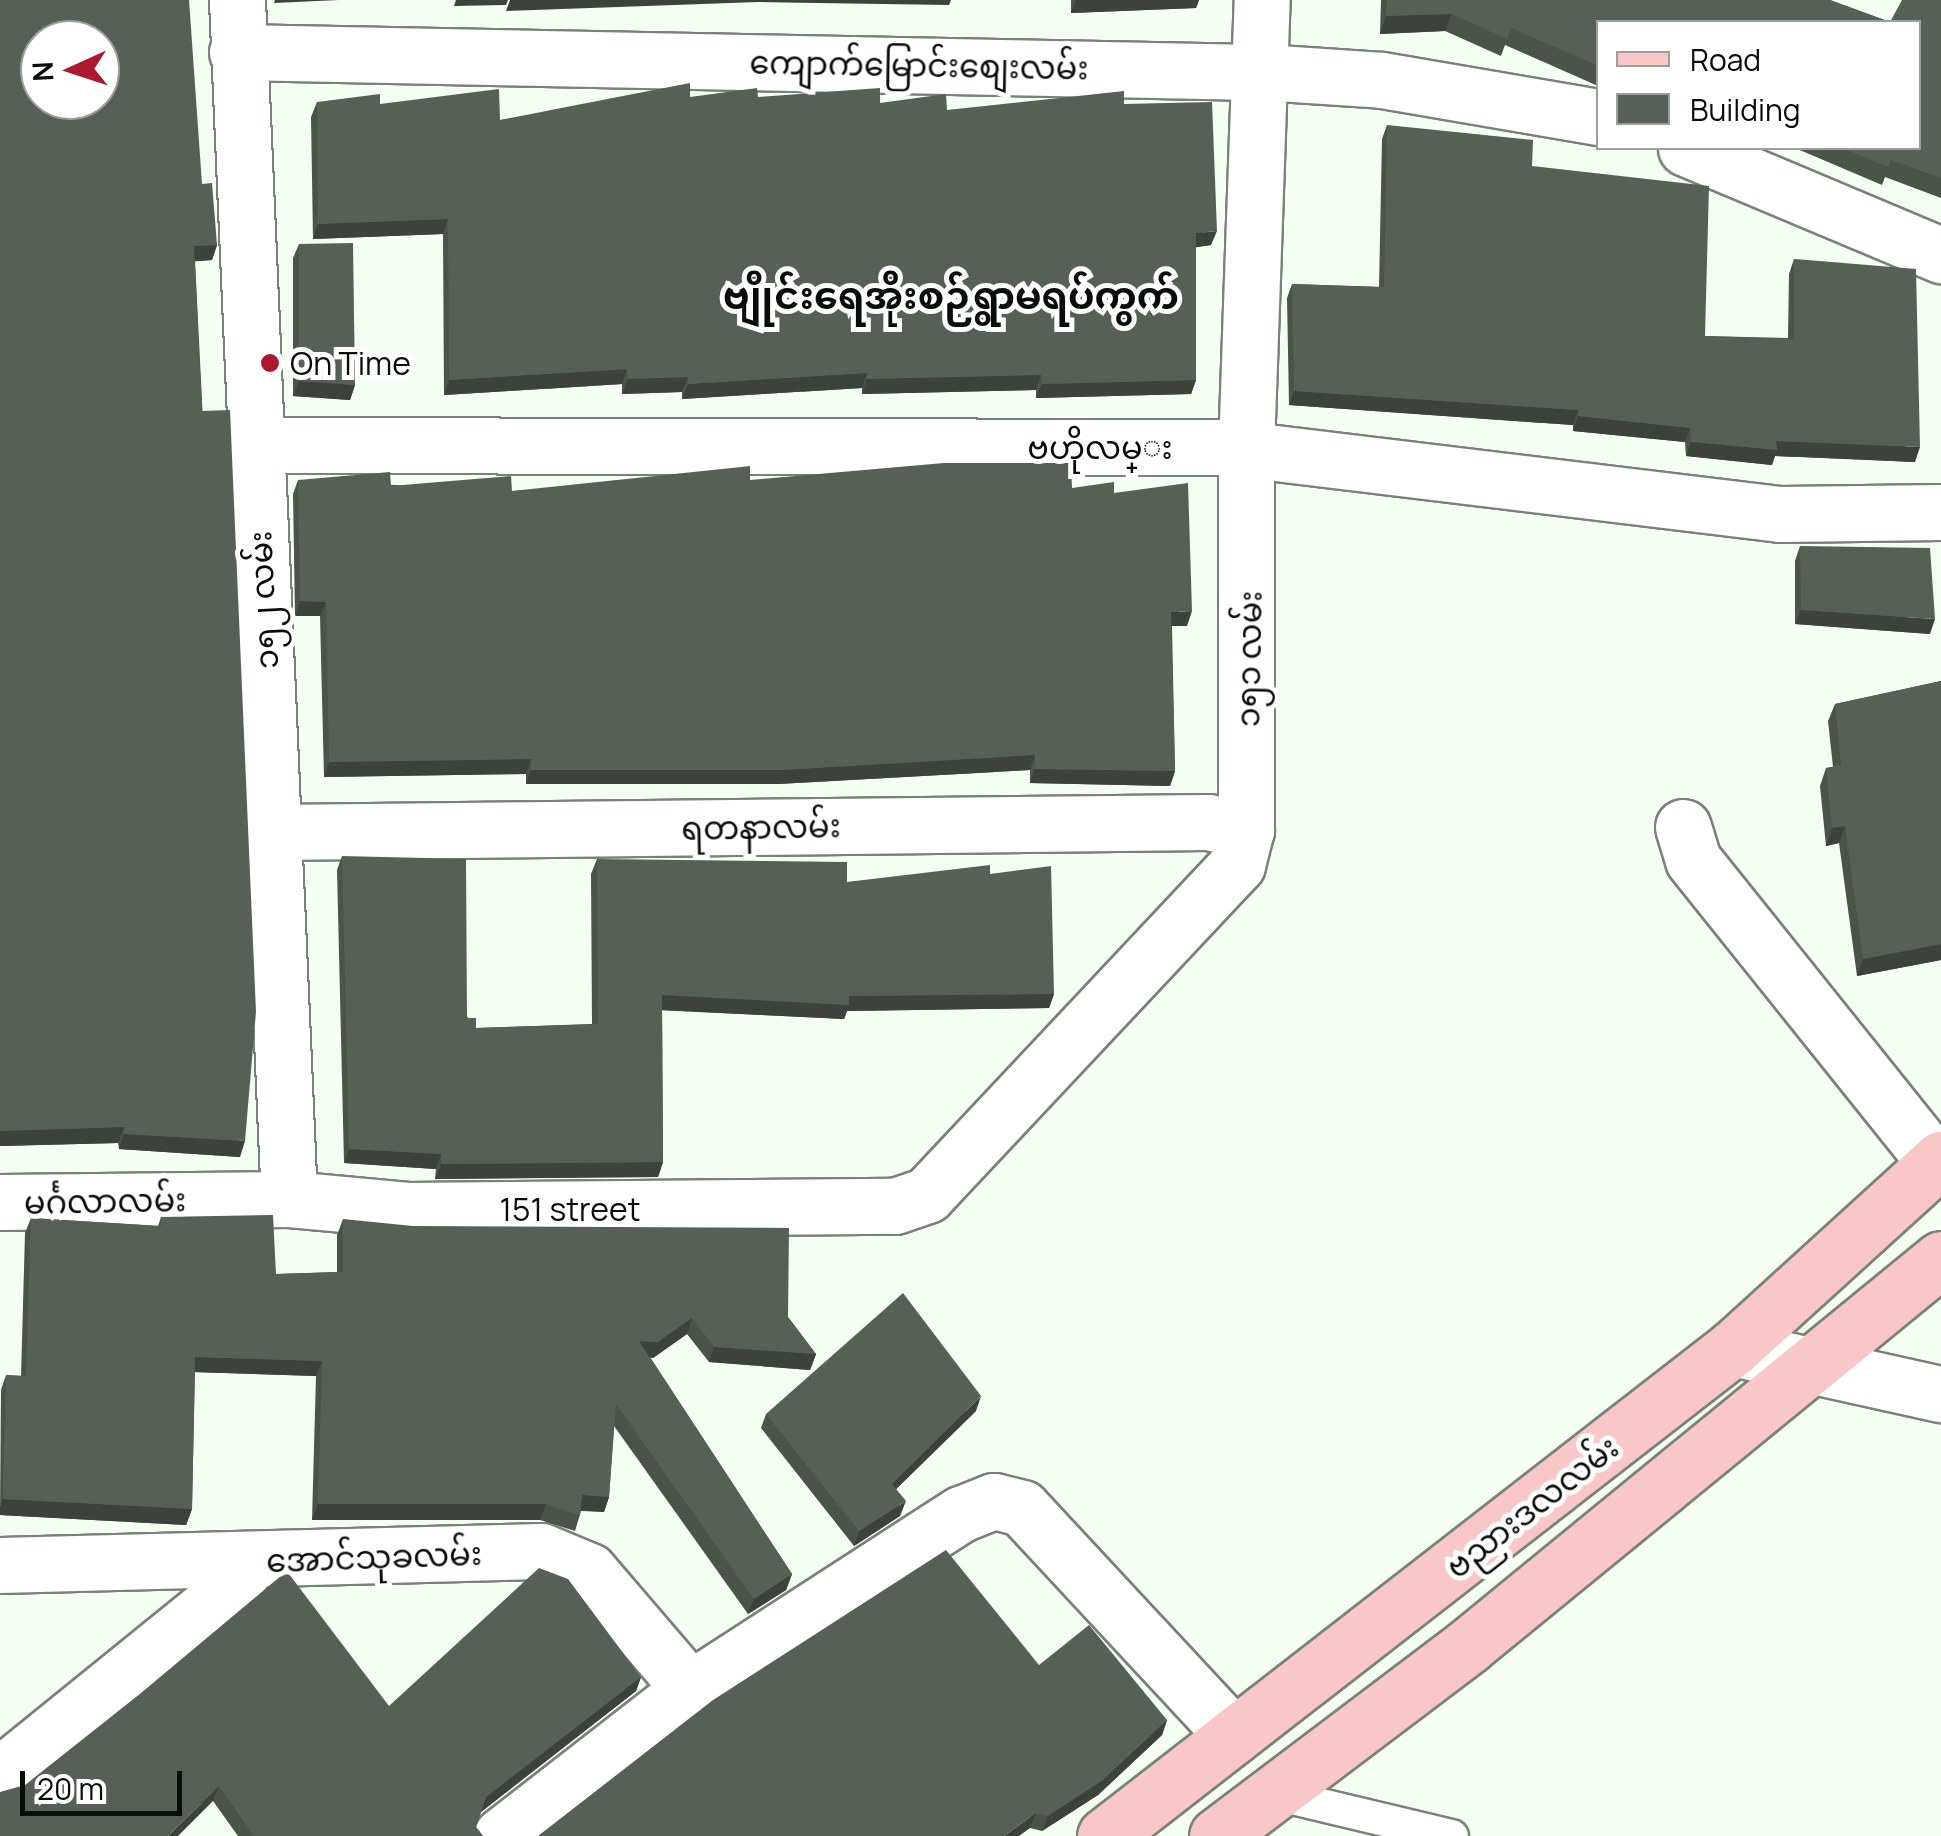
<!DOCTYPE html>
<meta charset="utf-8">
<style>
body{margin:0}
#map{position:relative;width:1941px;height:1836px;overflow:hidden;background:#f4fef2;font-family:Manrope,"Noto Sans Myanmar",sans-serif}
div>[style]{position:absolute}
.roads{filter:drop-shadow(2px 0 #798278) drop-shadow(-2px 0 #798278) drop-shadow(0 2px #798278) drop-shadow(0 -2px #798278)}
.lane>*{height:32px;margin:-16px;padding:0 16px;transform-origin:16px;border-radius:16px;background:#fff}
.street>*{height:55px;margin:-27.5px;padding:0 27.5px;transform-origin:27.5px;border-radius:27.5px;background:#fff}
.primary>*{height:55px;margin:-27.5px;padding:0 27.5px;transform-origin:27.5px;border-radius:27.5px;background:#f9c7c7}
.wall>*{inset:0;background:#4b534a}
.shaded-wall>*{inset:0;background:#3d433c}
.building>*{inset:0;background:#576056}
.dots>*{width:28px;height:28px;translate:-50% -50%;box-sizing:border-box;border:5px solid #fff;border-radius:50%}
span{translate:-50% -50%;white-space:nowrap;text-align:center;line-height:1.15;-webkit-text-stroke:10px #fff;paint-order:stroke}
.street-label{font-size:32px;color:#090d09}
.poi-label{font-size:32px;color:#090d09}
.left{translate:0 -50%;text-align:left}
.quarter-label{font-size:38px;color:#090d09;font-weight:700}
.legend{position:absolute;left:1596px;top:20px;width:325px;height:130px;box-sizing:border-box;background:#fff;border:2px solid #9d9e9d;margin:0;padding:12px 18px;list-style:none;font-size:30px;color:#090d09}
.legend li{display:flex;align-items:center;gap:20px;height:50px}
.legend b{width:50px;border:2px solid #9d9e9d}
.north{position:absolute;left:20px;top:20px;width:100px;height:100px;box-sizing:border-box;background:#fff;border:2px solid #9d9e9d;border-radius:50%;rotate:267deg;font-size:28px;font-weight:700;line-height:40px;text-align:center;color:#090d09}
.north::after{content:'';display:block;margin:auto;width:35px;height:45px;background:#ad1830;clip-path:polygon(50% 0,100% 100%,50% 72%,0 100%)}
.scale{position:absolute;left:20px;top:1771px;width:162px;height:45px;box-sizing:border-box;border:5px solid #090d09;border-top:0;padding-left:12px;font-size:30px;line-height:35px;white-space:nowrap;color:#090d09;-webkit-text-stroke:8px #fff;paint-order:stroke}
</style>
<div id="map">
<div class="roads">
<div class="lane">
<i style="left:1271px;top:1793px;width:186px;rotate:13.4deg"></i>
</div>
<div class="street">
<i style="left:237px;top:0;width:1200px;rotate:87.52deg"></i>
<i style="left:237px;top:52px;width:1026px;rotate:1.12deg"></i>
<i style="left:1263px;top:72px;width:119px;rotate:3.8deg"></i>
<i style="left:1382px;top:80px;width:219px;rotate:9.7deg"></i>
<i style="left:1686px;top:148px;width:277px;rotate:22.8deg"></i>
<i style="left:255px;top:445px;width:971px;rotate:0.12deg"></i>
<i style="left:1226px;top:447px;width:558px;rotate:6.9deg"></i>
<i style="left:1780px;top:514px;width:161px;rotate:-0.7deg"></i>
<i style="left:1683px;top:827px;width:34px;rotate:73deg"></i>
<i style="left:1693px;top:860px;width:388px;rotate:51.3deg"></i>
<i style="left:274px;top:832px;width:934px;rotate:-0.61deg"></i>
<i style="left:1208px;top:822px;width:39px;rotate:12deg"></i>
<i style="left:0;top:1202px;width:289px;rotate:-0.6deg"></i>
<i style="left:289px;top:1199px;width:119px;rotate:5.3deg"></i>
<i style="left:407px;top:1210px;width:488px;rotate:-0.5deg"></i>
<i style="left:895px;top:1206px;width:34px;rotate:-19deg"></i>
<i style="left:927px;top:1195px;width:453px;rotate:-46.8deg"></i>
<i style="left:1237px;top:865px;width:36px;rotate:-76deg"></i>
<i style="left:1246px;top:830px;width:381px;rotate:-90deg"></i>
<i style="left:1246px;top:449px;width:449px;rotate:-88deg"></i>
<i style="left:1733px;top:1348px;width:213px;rotate:12.5deg"></i>
<i style="left:0;top:1565px;width:541px;rotate:-1.48deg"></i>
<i style="left:541px;top:1551px;width:52px;rotate:22.6deg"></i>
<i style="left:589px;top:1571px;width:155px;rotate:49.4deg"></i>
<i style="left:0;top:1775px;width:297px;rotate:-39deg"></i>
<i style="left:231px;top:1588px;width:34px;rotate:-54deg"></i>
<i style="left:501px;top:1836px;width:239px;rotate:-37.9deg"></i>
<i style="left:690px;top:1689px;width:323px;rotate:-32.9deg"></i>
<i style="left:961px;top:1514px;width:35px;rotate:-22deg"></i>
<i style="left:994px;top:1501px;width:29px;rotate:14deg"></i>
<i style="left:1022px;top:1508px;width:311px;rotate:47.1deg"></i>
</div>
<div class="primary">
<i style="left:1105px;top:1836px;width:795px;rotate:-37.85deg"></i>
<i style="left:1733px;top:1348px;width:281px;rotate:-42.3deg"></i>
<i style="left:1217px;top:1836px;width:315px;rotate:-37.1deg"></i>
<i style="left:1468px;top:1646px;width:611px;rotate:-39.29deg"></i>
</div>
</div>
<div class="wall">
<i style="clip-path:polygon(1071px 0,1199px 0,1196px 8px,1071px 13px)"></i>
<i style="clip-path:polygon(1381px 0,1830px 0,1890px 22px,1941px 0,1941px 198px,1885px 177px,1882px 185px,1795px 148px,1918px 148px,1598px 22px,1598px 86px,1505px 45px,1501px 56px,1445px 31px,1380px 34px)"></i>
<i style="clip-path:polygon(690px 97px,758px 97px,880px 103px,947px 110px,1124px 104px,1211px 245px,1196px 247px,1196px 380px,1191px 394px,1036px 398px,1036px 390px,862px 394px,862px 388px,682px 399px,682px 392px,622px 394px,622px 384px,444px 395px,443px 234px,313px 239px,311px 117px,317px 102px,380px 104px,500px 120px)"></i>
<i style="clip-path:polygon(1387px 125px,1532px 166px,1705px 336px,1788px 338px,1789px 274px,1794px 259px,1915px 462px,1775px 456px,1772px 465px,1686px 456px,1685px 442px,1573px 431px,1573px 425px,1289px 405px,1287px 298px,1292px 284px,1379px 287px,1382px 139px)"></i>
<i style="clip-path:polygon(202px 184px,217px 245px,212px 260px,195px 261px,240px 1157px,119px 1149px,118px 1143px,0 1146px)"></i>
<i style="clip-path:polygon(299px 244px,355px 385px,350px 400px,293px 396px,293px 258px)"></i>
<i style="clip-path:polygon(298px 480px,512px 491px,750px 480px,1072px 488px,1114px 493px,1187px 626px,1172px 626px,1175px 771px,1170px 786px,1030px 783px,1030px 770px,778px 784px,526px 784px,526px 774px,324px 777px,320px 616px,295px 616px,293px 494px)"></i>
<i style="clip-path:polygon(1800px 546px,1930px 634px,1795px 624px,1795px 561px)"></i>
<i style="clip-path:polygon(1941px 681px,1941px 960px,1857px 976px,1839px 843px,1826px 846px,1820px 786px,1826px 768px,1833px 767px,1828px 721px,1835px 704px)"></i>
<i style="clip-path:polygon(342px 856px,476px 1028px,592px 1024px,591px 874px,597px 859px,847px 882px,990px 874px,1054px 994px,1049px 1008px,847px 1011px,844px 1019px,662px 1010px,663px 1162px,658px 1177px,435px 1179px,436px 1169px,344px 1163px,337px 870px)"></i>
<i style="clip-path:polygon(161px 1217px,276px 1274px,337px 1272px,337px 1235px,343px 1219px,788px 1317px,816px 1354px,810px 1370px,709px 1362px,687px 1334px,653px 1358px,650px 1357px,792px 1574px,786px 1590px,748px 1614px,614px 1426px,609px 1497px,604px 1512px,581px 1511px,575px 1531px,540px 1520px,312px 1520px,316px 1376px,195px 1372px,192px 1509px,186px 1525px,0 1515px,1px 1390px,6px 1375px,21px 1376px,25px 1233px,31px 1218px,158px 1226px)"></i>
<i style="clip-path:polygon(976px 1411px,896px 1489px,900px 1516px,854px 1546px,761px 1428px,766px 1414px)"></i>
<i style="clip-path:polygon(1039px 1665px,1167px 1720px,1162px 1735px,1098px 1795px,1042px 1831px,1030px 1828px)"></i>
<i style="clip-path:polygon(641px 1677px,636px 1691px,481px 1812px,476px 1827px,483px 1836px,238px 1836px,213px 1801px,0 1836px,389px 1706px)"></i>
</div>
<div class="shaded-wall">
<i style="clip-path:polygon(275px 0,339px 0,274px 3px)"></i>
<i style="clip-path:polygon(456px 0,508px 0,506px 5px,454px 6px)"></i>
<i style="clip-path:polygon(510px 0,951px 0,949px 5px,758px 2px,506px 11px)"></i>
<i style="clip-path:polygon(1076px 0,1199px 0,1196px 8px,1071px 13px)"></i>
<i style="clip-path:polygon(1451px 14px,1445px 31px,1380px 34px,1386px 16px)"></i>
<i style="clip-path:polygon(448px 219px,443px 234px,313px 239px,318px 224px)"></i>
<i style="clip-path:polygon(1217px 231px,1211px 245px,1191px 248px,1196px 233px)"></i>
<i style="clip-path:polygon(217px 245px,212px 260px,188px 262px,194px 246px)"></i>
<i style="clip-path:polygon(627px 369px,622px 384px,444px 395px,449px 380px)"></i>
<i style="clip-path:polygon(867px 373px,862px 388px,682px 399px,688px 384px)"></i>
<i style="clip-path:polygon(1041px 375px,1036px 390px,862px 394px,867px 379px)"></i>
<i style="clip-path:polygon(688px 377px,682px 392px,622px 394px,628px 379px)"></i>
<i style="clip-path:polygon(1196px 380px,1191px 394px,1036px 398px,1042px 384px)"></i>
<i style="clip-path:polygon(299px 381px,355px 385px,350px 400px,293px 396px)"></i>
<i style="clip-path:polygon(1294px 391px,1578px 410px,1573px 425px,1289px 405px)"></i>
<i style="clip-path:polygon(1578px 416px,1690px 428px,1685px 442px,1573px 431px)"></i>
<i style="clip-path:polygon(1776px 441px,1920px 447px,1915px 462px,1775px 456px,1772px 465px,1686px 456px,1691px 442px)"></i>
<i style="clip-path:polygon(300px 601px,326px 602px,320px 616px,295px 616px)"></i>
<i style="clip-path:polygon(1801px 610px,1935px 619px,1930px 634px,1795px 624px)"></i>
<i style="clip-path:polygon(1192px 611px,1187px 626px,1166px 626px,1171px 612px)"></i>
<i style="clip-path:polygon(1035px 755px,1030px 770px,778px 784px,526px 784px,531px 770px)"></i>
<i style="clip-path:polygon(531px 759px,526px 774px,324px 777px,329px 762px)"></i>
<i style="clip-path:polygon(1035px 769px,1175px 771px,1170px 786px,1030px 783px)"></i>
<i style="clip-path:polygon(1845px 826px,1839px 843px,1826px 846px,1832px 828px)"></i>
<i style="clip-path:polygon(1941px 944px,1941px 960px,1857px 976px,1863px 959px)"></i>
<i style="clip-path:polygon(1054px 994px,1049px 1008px,847px 1011px,844px 1019px,657px 1010px,662px 995px,849px 996px)"></i>
<i style="clip-path:polygon(124px 1127px,118px 1143px,0 1146px,0 1131px)"></i>
<i style="clip-path:polygon(124px 1134px,245px 1141px,240px 1157px,119px 1149px)"></i>
<i style="clip-path:polygon(349px 1149px,441px 1154px,436px 1169px,344px 1163px)"></i>
<i style="clip-path:polygon(663px 1162px,658px 1177px,435px 1179px,441px 1164px)"></i>
<i style="clip-path:polygon(692px 1318px,687px 1334px,653px 1358px,634px 1356px,639px 1341px)"></i>
<i style="clip-path:polygon(714px 1347px,816px 1354px,810px 1370px,709px 1362px)"></i>
<i style="clip-path:polygon(195px 1357px,322px 1361px,316px 1376px,190px 1372px)"></i>
<i style="clip-path:polygon(981px 1396px,976px 1411px,886px 1499px,892px 1484px)"></i>
<i style="clip-path:polygon(582px 1495px,609px 1497px,604px 1512px,577px 1510px)"></i>
<i style="clip-path:polygon(3px 1499px,192px 1509px,186px 1525px,0 1515px,0 1507px)"></i>
<i style="clip-path:polygon(906px 1501px,900px 1516px,854px 1546px,859px 1531px)"></i>
<i style="clip-path:polygon(318px 1504px,546px 1504px,540px 1520px,312px 1520px)"></i>
<i style="clip-path:polygon(792px 1574px,786px 1590px,748px 1614px,754px 1599px)"></i>
<i style="clip-path:polygon(641px 1677px,636px 1691px,481px 1812px,486px 1797px)"></i>
<i style="clip-path:polygon(1167px 1720px,1162px 1735px,1098px 1795px,1042px 1831px,1048px 1816px)"></i>
<i style="clip-path:polygon(219px 1786px,213px 1801px,178px 1836px,168px 1836px)"></i>
<i style="clip-path:polygon(1036px 1813px,1030px 1828px,1019px 1836px,1004px 1836px)"></i>
</div>
<div class="building">
<i style="clip-path:polygon(evenodd,0 0,189px 0,202px 184px,212px 183px,217px 245px,194px 246px,202px 411px,230px 410px,256px 1012px,245px 1141px,124px 1134px,124px 1127px,0 1131px,0 0,40px 40px,100px 40px,100px 100px,40px 100px,40px 40px)"></i>
<i style="clip-path:polygon(1387px 0,1830px 0,1890px 22px,1902px 0,1941px 0,1941px 178px,1891px 160px,1888px 167px,1842px 148px,1918px 148px,1918px 22px,1598px 22px,1598px 66px,1511px 28px,1507px 39px,1451px 14px,1386px 16px)"></i>
<i style="clip-path:polygon(690px 83px,690px 97px,757px 88px,758px 97px,880px 88px,880px 103px,946px 94px,947px 110px,1124px 91px,1124px 104px,1212px 102px,1217px 231px,1196px 233px,1196px 380px,1042px 384px,1041px 375px,867px 379px,867px 373px,688px 384px,688px 377px,628px 379px,627px 369px,449px 380px,448px 219px,318px 224px,317px 102px,380px 94px,380px 104px,499px 89px,500px 120px)"></i>
<i style="clip-path:polygon(1387px 125px,1533px 140px,1532px 166px,1709px 186px,1705px 336px,1794px 339px,1794px 259px,1916px 269px,1920px 447px,1776px 441px,1777px 450px,1691px 442px,1690px 428px,1578px 416px,1578px 410px,1294px 391px,1292px 284px,1384px 287px)"></i>
<i style="clip-path:polygon(353px 243px,355px 385px,299px 381px,299px 244px)"></i>
<i style="clip-path:polygon(944px 463px,1071px 463px,1072px 488px,1114px 482px,1114px 493px,1188px 483px,1192px 611px,1171px 612px,1175px 771px,1035px 769px,1035px 755px,783px 770px,531px 770px,531px 759px,329px 762px,326px 602px,300px 601px,298px 480px,390px 472px,391px 486px,511px 476px,512px 491px,750px 466px,750px 480px)"></i>
<i style="clip-path:polygon(1800px 546px,1930px 548px,1935px 619px,1801px 610px)"></i>
<i style="clip-path:polygon(1941px 681px,1941px 944px,1863px 959px,1845px 826px,1832px 828px,1826px 768px,1841px 765px,1835px 704px)"></i>
<i style="clip-path:polygon(342px 856px,466px 859px,467px 1018px,476px 1018px,476px 1028px,598px 1024px,597px 859px,847px 862px,847px 882px,990px 865px,990px 874px,1051px 866px,1054px 994px,849px 996px,849px 1005px,662px 995px,663px 1162px,441px 1164px,441px 1154px,349px 1149px)"></i>
<i style="clip-path:polygon(273px 1215px,276px 1274px,343px 1272px,343px 1219px,413px 1226px,789px 1228px,788px 1317px,816px 1354px,714px 1347px,692px 1318px,658px 1342px,639px 1341px,792px 1574px,754px 1599px,616px 1404px,609px 1497px,582px 1495px,580px 1516px,546px 1504px,318px 1504px,322px 1361px,195px 1357px,192px 1509px,3px 1499px,6px 1375px,26px 1376px,31px 1218px,161px 1226px,161px 1217px)"></i>
<i style="clip-path:polygon(903px 1293px,981px 1396px,892px 1484px,906px 1501px,859px 1531px,766px 1414px)"></i>
<i style="clip-path:polygon(946px 1550px,1039px 1665px,1089px 1625px,1167px 1720px,1103px 1780px,1048px 1816px,1036px 1813px,1004px 1836px,538px 1836px,713px 1700px)"></i>
<i style="clip-path:polygon(539px 1568px,568px 1579px,641px 1677px,486px 1797px,476px 1827px,483px 1836px,254px 1836px,219px 1786px,168px 1836px,0 1836px,0 1792px,25px 1785px,141px 1693px,282px 1575px,289px 1574px,389px 1706px)"></i>
</div>
<div class="dots">
<i style="left:270px;top:363px;background:#ad1830"></i>
</div>
<div class="street-label">
<span style="left:919px;top:65px;rotate:1deg">ကျောက်မြောင်းစျေးလမ်း</span>
<span style="left:1100px;top:447px">ဗဟိုလမ္း</span>
<span style="left:263px;top:600px;rotate:-93deg">၁၅၂ လမ်း</span>
<span style="left:1249px;top:659px;rotate:-89deg">၁၅၁ လမ်း</span>
<span style="left:761px;top:827px;rotate:-1deg">ရတနာလမ်း</span>
<span style="left:105px;top:1201px;rotate:-1deg">မင်္ဂလာလမ်း</span>
<span style="left:570px;top:1209px">151 street</span>
<span style="left:1532px;top:1507px;rotate:-38deg">ဗညားဒလလမ်း</span>
<span style="left:374px;top:1557px;rotate:-2deg">အောင်သုခလမ်း</span>
</div>
<div class="poi-label">
<span class="left" style="left:290px;top:363px">On Time</span>
</div>
<div class="quarter-label">
<span style="left:951px;top:295px">ဗျိုင်းရေအိုးစဉ်ရွာမရပ်ကွက်</span>
</div>
<ul class="legend">
<li><b style="height:12px;background:#f9c7c7"></b>Road</li>
<li><b style="height:28px;background:#576056"></b>Building</li>
</ul>
<div class="north">N</div>
<div class="scale">20 m</div>
</div>
